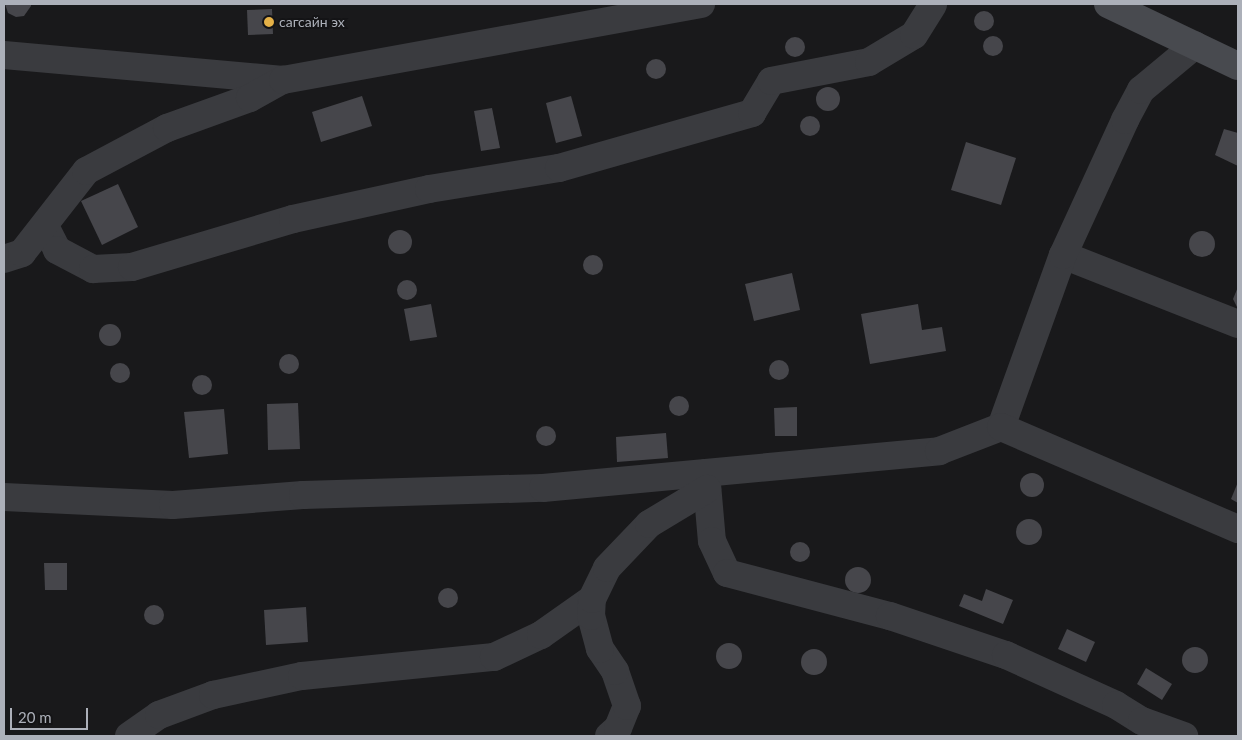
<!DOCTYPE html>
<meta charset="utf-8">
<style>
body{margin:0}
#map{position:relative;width:1242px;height:740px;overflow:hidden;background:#19191b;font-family:Lato,sans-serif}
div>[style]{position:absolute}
.building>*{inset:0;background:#46464b}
.round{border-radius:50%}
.minor>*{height:28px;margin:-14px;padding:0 14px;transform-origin:14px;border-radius:14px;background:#3a3b3f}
.secondary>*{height:28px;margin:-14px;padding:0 14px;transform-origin:14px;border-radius:14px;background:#484a4f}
.dots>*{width:14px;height:14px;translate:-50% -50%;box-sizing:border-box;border:2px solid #141416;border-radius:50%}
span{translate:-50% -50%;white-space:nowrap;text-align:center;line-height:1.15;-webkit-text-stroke:4px #141416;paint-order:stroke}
.poi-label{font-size:14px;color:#acb0b9}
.left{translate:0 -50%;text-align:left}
.frame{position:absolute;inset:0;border:5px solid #acb0b9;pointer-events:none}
.scale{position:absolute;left:10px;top:708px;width:78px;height:22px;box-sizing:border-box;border:2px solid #acb0b9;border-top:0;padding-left:6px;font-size:15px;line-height:18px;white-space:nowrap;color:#acb0b9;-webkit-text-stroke:4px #141416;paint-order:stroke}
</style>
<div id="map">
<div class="building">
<i style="clip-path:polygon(5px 4px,31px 4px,31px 6px,24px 16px,16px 17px,8px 13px)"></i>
<i style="clip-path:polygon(272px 9px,273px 34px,248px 35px,247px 10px)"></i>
<i class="round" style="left:974px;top:11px;width:20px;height:20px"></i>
<i class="round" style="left:983px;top:36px;width:20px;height:20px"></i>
<i class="round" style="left:785px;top:37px;width:20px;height:20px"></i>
<i class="round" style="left:646px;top:59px;width:20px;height:20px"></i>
<i class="round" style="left:816px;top:87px;width:24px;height:24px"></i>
<i style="clip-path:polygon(362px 96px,372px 126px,321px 142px,312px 112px)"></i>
<i style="clip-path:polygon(571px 96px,582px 136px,556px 143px,546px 103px)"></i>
<i style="clip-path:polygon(492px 108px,500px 148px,481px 151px,474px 111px)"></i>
<i class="round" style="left:800px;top:116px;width:20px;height:20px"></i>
<i style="clip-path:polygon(1224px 129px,1238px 133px,1238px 166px,1215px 155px)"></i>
<i style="clip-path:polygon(966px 142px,1016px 158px,1001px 205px,951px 190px)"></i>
<i style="clip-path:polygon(118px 184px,138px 227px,102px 245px,81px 201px)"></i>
<i class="round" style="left:388px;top:230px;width:24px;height:24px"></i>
<i class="round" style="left:1189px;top:231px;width:26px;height:26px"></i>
<i class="round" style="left:583px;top:255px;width:20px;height:20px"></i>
<i style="clip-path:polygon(792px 273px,800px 310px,754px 321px,745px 284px)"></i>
<i class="round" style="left:397px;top:280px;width:20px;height:20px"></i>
<i style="clip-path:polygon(1238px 287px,1238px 309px,1233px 299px)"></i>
<i style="clip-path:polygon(431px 304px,437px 337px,410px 341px,404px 309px)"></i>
<i style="clip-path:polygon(918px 304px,922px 330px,942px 327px,946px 351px,870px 364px,861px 314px)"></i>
<i class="round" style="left:99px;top:324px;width:22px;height:22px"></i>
<i class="round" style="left:279px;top:354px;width:20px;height:20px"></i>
<i class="round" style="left:769px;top:360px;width:20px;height:20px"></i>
<i class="round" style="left:110px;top:363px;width:20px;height:20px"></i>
<i class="round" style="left:192px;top:375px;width:20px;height:20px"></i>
<i class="round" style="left:669px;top:396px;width:20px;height:20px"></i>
<i style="clip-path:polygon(298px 403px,300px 449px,268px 450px,267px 404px)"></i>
<i style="clip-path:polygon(797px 407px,797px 436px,775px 436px,774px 408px)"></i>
<i style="clip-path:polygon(224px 409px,228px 454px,189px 458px,184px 412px)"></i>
<i class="round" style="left:536px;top:426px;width:20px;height:20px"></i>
<i style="clip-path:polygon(666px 433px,668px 458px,617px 462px,616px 437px)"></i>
<i class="round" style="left:1020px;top:473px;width:24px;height:24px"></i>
<i style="clip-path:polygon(1238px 482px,1238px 503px,1231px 499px)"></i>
<i class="round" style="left:1016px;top:519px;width:26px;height:26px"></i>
<i class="round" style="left:790px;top:542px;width:20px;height:20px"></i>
<i style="clip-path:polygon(44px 563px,67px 563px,67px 590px,45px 590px)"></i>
<i class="round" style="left:845px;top:567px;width:26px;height:26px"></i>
<i class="round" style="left:438px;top:588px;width:20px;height:20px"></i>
<i style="clip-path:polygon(986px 589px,1013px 600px,1003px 624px,959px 606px,964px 594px,982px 601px)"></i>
<i class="round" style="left:144px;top:605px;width:20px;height:20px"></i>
<i style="clip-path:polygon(306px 607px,308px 642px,266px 645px,264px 610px)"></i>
<i style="clip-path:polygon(1067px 629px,1095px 642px,1086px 662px,1058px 649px)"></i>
<i class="round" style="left:716px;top:643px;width:26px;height:26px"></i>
<i class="round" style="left:1182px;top:647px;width:26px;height:26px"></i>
<i class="round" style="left:801px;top:649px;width:26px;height:26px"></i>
<i style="clip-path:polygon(1146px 668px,1172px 684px,1162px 700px,1137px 684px)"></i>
</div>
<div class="minor">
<i style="left:4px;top:55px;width:280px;rotate:5.1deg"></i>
<i style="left:45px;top:226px;width:27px;rotate:63deg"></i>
<i style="left:57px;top:250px;width:41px;rotate:27.8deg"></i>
<i style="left:93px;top:269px;width:39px;rotate:-3deg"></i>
<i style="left:132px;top:267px;width:168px;rotate:-16.6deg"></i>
<i style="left:293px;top:219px;width:139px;rotate:-12.4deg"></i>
<i style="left:429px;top:189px;width:132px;rotate:-9.2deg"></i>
<i style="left:559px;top:168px;width:201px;rotate:-15.9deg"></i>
<i style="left:752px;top:113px;width:37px;rotate:-59deg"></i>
<i style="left:771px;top:81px;width:100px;rotate:-11deg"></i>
<i style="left:869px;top:62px;width:52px;rotate:-31deg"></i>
<i style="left:914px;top:35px;width:36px;rotate:-58deg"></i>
<i style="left:1063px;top:255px;width:188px;rotate:21.5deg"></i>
<i style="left:4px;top:259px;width:19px;rotate:-18deg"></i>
<i style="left:22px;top:253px;width:104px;rotate:-52deg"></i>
<i style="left:86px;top:171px;width:92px;rotate:-28deg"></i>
<i style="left:167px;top:128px;width:88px;rotate:-19.9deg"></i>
<i style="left:250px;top:98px;width:38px;rotate:-29deg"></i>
<i style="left:283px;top:80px;width:425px;rotate:-10.3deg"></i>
<i style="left:1001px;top:427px;width:183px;rotate:-70.2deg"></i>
<i style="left:1063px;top:255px;width:149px;rotate:-65.3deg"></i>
<i style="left:1125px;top:120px;width:34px;rotate:-62deg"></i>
<i style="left:1141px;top:90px;width:70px;rotate:-39.8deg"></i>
<i style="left:706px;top:473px;width:68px;rotate:85deg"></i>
<i style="left:712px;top:541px;width:35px;rotate:65deg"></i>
<i style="left:727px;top:573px;width:169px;rotate:14.8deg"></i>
<i style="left:890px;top:616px;width:122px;rotate:18.6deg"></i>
<i style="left:1006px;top:655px;width:121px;rotate:24.4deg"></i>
<i style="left:1116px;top:705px;width:31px;rotate:32deg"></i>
<i style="left:1142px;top:721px;width:45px;rotate:19.7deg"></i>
<i style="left:4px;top:497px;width:169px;rotate:2.7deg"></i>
<i style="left:173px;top:505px;width:130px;rotate:-4.4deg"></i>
<i style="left:303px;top:495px;width:240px;rotate:-1.7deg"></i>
<i style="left:543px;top:488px;width:398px;rotate:-5.3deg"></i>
<i style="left:939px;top:451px;width:66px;rotate:-21.2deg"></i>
<i style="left:1001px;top:427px;width:258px;rotate:23.3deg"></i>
<i style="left:129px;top:736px;width:37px;rotate:-35deg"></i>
<i style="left:159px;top:715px;width:58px;rotate:-20.3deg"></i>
<i style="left:213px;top:695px;width:91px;rotate:-12.1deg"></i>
<i style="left:302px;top:676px;width:193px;rotate:-5.7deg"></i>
<i style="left:494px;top:657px;width:52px;rotate:-25.1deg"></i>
<i style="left:541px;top:635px;width:62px;rotate:-35.2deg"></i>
<i style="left:609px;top:736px;width:12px;rotate:-42deg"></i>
<i style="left:618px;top:728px;width:24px;rotate:-68deg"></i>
<i style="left:627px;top:706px;width:37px;rotate:-109deg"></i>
<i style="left:615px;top:671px;width:27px;rotate:-124deg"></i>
<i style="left:600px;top:649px;width:34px;rotate:-105deg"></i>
<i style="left:591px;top:616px;width:17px;rotate:-87deg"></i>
<i style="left:592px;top:599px;width:34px;rotate:-64deg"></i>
<i style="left:607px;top:568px;width:61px;rotate:-46.3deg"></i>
<i style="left:649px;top:524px;width:68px;rotate:-31.1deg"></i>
</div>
<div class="secondary">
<i style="left:1108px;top:4px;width:144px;rotate:25.5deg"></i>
</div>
<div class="dots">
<i style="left:269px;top:22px;background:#e5b147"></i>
</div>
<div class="poi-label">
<span class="left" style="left:279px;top:22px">сагсайн эх</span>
</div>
<div class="frame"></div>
<div class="scale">20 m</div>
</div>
